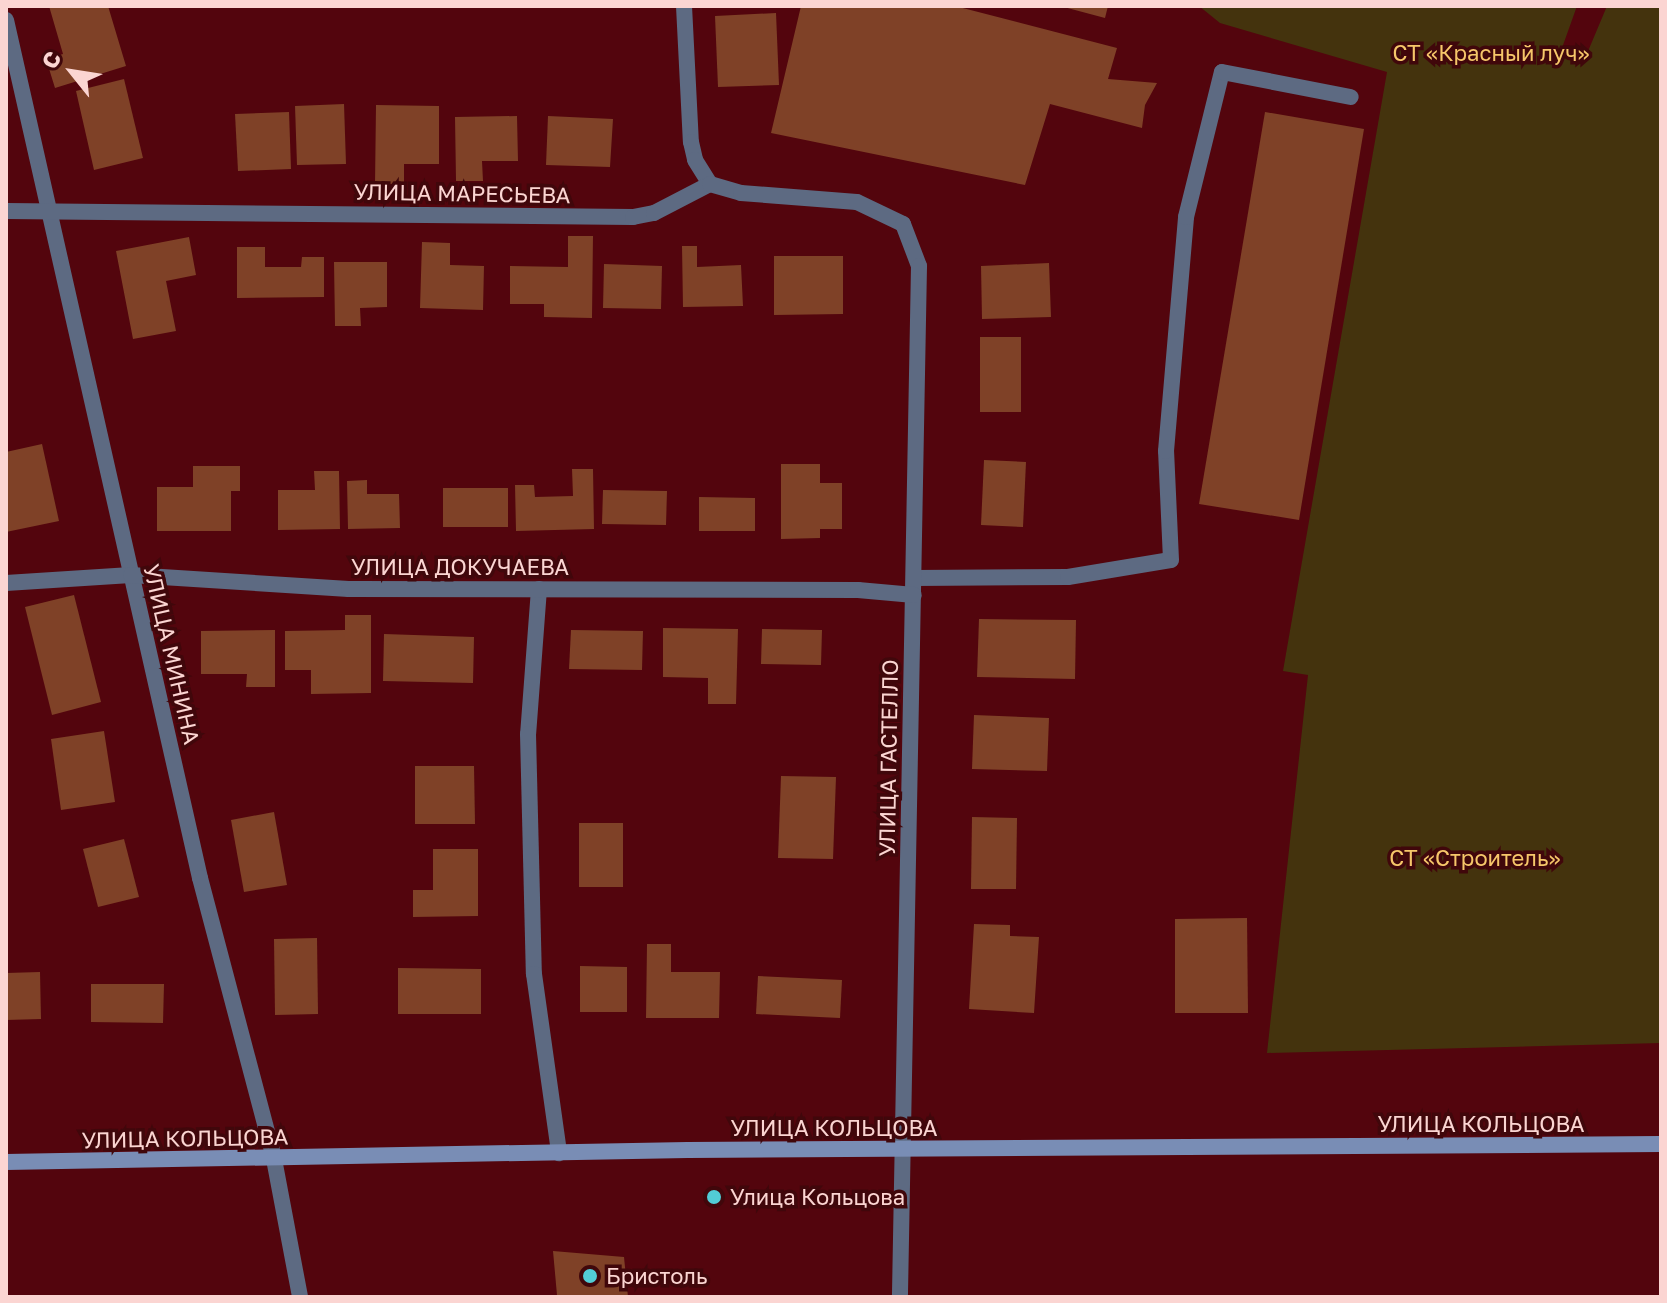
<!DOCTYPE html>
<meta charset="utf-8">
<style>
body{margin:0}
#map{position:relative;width:1667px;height:1303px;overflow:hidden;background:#53050d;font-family:"Golos Text",sans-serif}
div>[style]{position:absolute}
.green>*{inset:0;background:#44330d}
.building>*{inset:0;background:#7f4127}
.service>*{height:16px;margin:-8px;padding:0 8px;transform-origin:8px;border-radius:8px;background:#5d6a82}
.minor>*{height:16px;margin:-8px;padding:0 8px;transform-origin:8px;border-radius:8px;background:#5d6a82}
.secondary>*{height:16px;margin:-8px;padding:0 8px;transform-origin:8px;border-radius:8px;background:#798db5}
.dots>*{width:22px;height:22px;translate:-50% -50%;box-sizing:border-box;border:4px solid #40070b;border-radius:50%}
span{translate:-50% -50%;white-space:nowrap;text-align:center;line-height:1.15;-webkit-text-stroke:7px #40070b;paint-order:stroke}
.park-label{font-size:22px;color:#f6c76a}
.street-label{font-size:22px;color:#fbd5d2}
.poi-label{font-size:22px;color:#fbd5d2}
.left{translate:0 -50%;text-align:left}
.frame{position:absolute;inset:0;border:8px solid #fbd5d2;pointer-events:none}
.north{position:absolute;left:32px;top:32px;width:80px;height:80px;-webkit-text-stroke:6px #40070b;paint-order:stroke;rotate:300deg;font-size:22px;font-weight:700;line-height:32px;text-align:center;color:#fbd5d2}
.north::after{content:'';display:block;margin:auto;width:28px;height:36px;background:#fbd5d2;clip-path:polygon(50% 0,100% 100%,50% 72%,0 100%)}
</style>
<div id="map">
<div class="green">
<i style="clip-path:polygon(1199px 6px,1577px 6px,1562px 48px,1586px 56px,1607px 6px,1661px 6px,1661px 1043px,1267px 1053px,1308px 675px,1283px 671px,1387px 72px,1220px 23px)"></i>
</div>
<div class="building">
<i style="clip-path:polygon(49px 6px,108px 6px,126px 66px,55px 88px,46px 59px,63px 54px)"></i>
<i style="clip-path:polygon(801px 6px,955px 6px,1117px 48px,1108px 79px,1157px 83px,1145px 105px,1142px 128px,1050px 104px,1025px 185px,771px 133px)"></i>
<i style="clip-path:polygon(1060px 6px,1108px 6px,1105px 18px)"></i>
<i style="clip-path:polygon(776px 13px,779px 85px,718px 87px,715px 16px)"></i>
<i style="clip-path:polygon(124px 79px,143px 158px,94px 170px,76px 91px)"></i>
<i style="clip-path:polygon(344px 104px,346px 164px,297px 165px,295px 106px)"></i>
<i style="clip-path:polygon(376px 105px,439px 106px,439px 164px,404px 164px,404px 184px,375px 184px)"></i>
<i style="clip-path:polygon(289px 112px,291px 169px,238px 171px,235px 114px)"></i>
<i style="clip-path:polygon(1265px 112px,1364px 129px,1299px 520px,1199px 504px)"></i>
<i style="clip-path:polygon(517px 116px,518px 161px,482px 161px,483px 181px,456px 181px,455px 117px)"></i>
<i style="clip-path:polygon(548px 116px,613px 119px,610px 167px,546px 165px)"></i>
<i style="clip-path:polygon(568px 236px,593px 236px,592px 318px,544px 317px,544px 304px,510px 304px,510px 266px,568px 267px)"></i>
<i style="clip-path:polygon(189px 237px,196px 275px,166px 281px,176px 331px,133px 339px,116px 251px)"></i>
<i style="clip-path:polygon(422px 242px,450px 243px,450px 265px,484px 266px,483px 310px,420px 308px)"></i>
<i style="clip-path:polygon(682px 246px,697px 246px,697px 267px,741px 265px,743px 306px,683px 307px)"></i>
<i style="clip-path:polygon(237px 247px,265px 247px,265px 267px,301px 267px,302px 257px,324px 257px,324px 297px,237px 298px)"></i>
<i style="clip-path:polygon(774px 256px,843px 256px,843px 314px,774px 315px)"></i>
<i style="clip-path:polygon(334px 262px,387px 262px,387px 307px,360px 308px,361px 326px,335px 326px)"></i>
<i style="clip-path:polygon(1049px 263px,1051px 317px,982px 319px,981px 266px)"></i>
<i style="clip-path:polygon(604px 264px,662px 266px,661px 309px,603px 308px)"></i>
<i style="clip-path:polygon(980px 337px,1021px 337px,1021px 412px,980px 412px)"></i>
<i style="clip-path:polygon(42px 444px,59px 521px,6px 532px,6px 452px)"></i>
<i style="clip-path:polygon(984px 460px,1026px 462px,1023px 527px,981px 525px)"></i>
<i style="clip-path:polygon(781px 464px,820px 464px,820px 483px,842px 483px,842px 529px,820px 529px,820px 538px,781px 539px)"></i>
<i style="clip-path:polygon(193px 466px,240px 466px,240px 491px,231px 491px,231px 531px,157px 531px,157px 487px,193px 487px)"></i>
<i style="clip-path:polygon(572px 469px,593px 469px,594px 529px,516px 531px,515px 485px,534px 485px,535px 497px,573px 496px)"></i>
<i style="clip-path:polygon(314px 471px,339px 471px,340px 529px,278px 530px,278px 490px,315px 490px)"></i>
<i style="clip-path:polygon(367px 480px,367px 494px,399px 494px,400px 528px,348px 529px,347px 481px)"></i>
<i style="clip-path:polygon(443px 488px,508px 488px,508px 527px,443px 527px)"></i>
<i style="clip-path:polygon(603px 490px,667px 491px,666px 525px,602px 524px)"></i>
<i style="clip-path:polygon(699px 497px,755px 498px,755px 531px,699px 531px)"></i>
<i style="clip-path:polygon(74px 595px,101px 702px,52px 715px,25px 607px)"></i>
<i style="clip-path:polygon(345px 615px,371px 615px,371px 693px,311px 694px,311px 670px,285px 670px,285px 631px,345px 630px)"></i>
<i style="clip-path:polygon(979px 619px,1076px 620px,1075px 679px,977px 677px)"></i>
<i style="clip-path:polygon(663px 628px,738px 629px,736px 704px,708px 704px,708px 678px,663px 677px)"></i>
<i style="clip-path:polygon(762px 629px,822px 630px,821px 665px,761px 664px)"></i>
<i style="clip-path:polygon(275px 630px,275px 687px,246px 687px,247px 674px,201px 674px,201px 631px)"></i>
<i style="clip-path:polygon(571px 630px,643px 631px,642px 670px,569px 669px)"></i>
<i style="clip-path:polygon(384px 634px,474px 637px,473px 683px,383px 681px)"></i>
<i style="clip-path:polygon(974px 715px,1049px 718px,1047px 771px,972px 769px)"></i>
<i style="clip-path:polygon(104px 731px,115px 802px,61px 810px,51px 739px)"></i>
<i style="clip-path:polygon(415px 766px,474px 766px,475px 824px,415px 824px)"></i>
<i style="clip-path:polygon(781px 776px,836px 777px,833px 859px,778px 858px)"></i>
<i style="clip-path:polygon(274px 812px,287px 885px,244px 892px,231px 820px)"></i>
<i style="clip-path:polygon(972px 817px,1017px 818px,1016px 889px,971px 889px)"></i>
<i style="clip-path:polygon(579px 823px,623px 823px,623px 887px,579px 887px)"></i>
<i style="clip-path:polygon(124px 839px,139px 897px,98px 907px,83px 849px)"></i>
<i style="clip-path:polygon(433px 849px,478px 849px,478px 916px,413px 917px,413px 890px,433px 890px)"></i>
<i style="clip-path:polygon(1247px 918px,1248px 1013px,1175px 1013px,1175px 919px)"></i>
<i style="clip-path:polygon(974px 924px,1010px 925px,1010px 936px,1039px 937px,1034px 1013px,969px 1009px)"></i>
<i style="clip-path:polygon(317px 938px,318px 1014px,275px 1015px,274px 939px)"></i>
<i style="clip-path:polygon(647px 944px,671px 944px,671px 972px,720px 972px,719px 1018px,646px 1018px)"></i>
<i style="clip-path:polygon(580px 966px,627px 967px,627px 1012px,580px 1012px)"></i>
<i style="clip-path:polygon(398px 968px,481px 969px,481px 1014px,398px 1014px)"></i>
<i style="clip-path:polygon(40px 972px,41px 1019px,6px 1020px,6px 973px)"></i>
<i style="clip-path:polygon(758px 976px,842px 980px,840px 1018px,756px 1014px)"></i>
<i style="clip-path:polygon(91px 984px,164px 984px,163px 1023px,91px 1022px)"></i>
<i style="clip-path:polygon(553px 1251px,624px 1257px,628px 1297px,557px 1295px)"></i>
</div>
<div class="service">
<i style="left:914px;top:578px;width:154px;rotate:-0.4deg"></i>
<i style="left:1068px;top:577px;width:104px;rotate:-9.4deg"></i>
<i style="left:1171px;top:560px;width:109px;rotate:-92.6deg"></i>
<i style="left:1166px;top:451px;width:235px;rotate:-85.1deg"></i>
<i style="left:1186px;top:217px;width:149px;rotate:-76.1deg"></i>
<i style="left:1222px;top:72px;width:131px;rotate:11deg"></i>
<i style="left:539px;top:589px;width:145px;rotate:94.3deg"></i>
<i style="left:528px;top:734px;width:240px;rotate:88.6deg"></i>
<i style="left:534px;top:974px;width:181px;rotate:82deg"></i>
</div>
<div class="minor">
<i style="left:684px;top:6px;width:136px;rotate:87.1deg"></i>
<i style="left:691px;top:142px;width:18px;rotate:77deg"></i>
<i style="left:695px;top:160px;width:28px;rotate:58deg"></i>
<i style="left:6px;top:20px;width:880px;rotate:77.26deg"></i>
<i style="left:200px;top:878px;width:291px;rotate:75.2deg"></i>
<i style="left:274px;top:1159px;width:140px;rotate:79.3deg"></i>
<i style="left:6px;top:211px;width:627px;rotate:0.55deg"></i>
<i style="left:633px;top:217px;width:21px;rotate:-11deg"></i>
<i style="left:654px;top:213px;width:63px;rotate:-27.4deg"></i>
<i style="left:710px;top:184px;width:32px;rotate:16deg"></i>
<i style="left:741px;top:193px;width:116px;rotate:4.4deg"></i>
<i style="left:857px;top:202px;width:51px;rotate:25.6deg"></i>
<i style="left:903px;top:224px;width:45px;rotate:69.1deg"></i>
<i style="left:919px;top:266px;width:1031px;rotate:91.06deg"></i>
<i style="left:6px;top:583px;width:125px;rotate:-3.7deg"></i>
<i style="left:131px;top:575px;width:218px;rotate:3.7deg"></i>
<i style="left:349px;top:589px;width:509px;rotate:0.11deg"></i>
<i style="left:858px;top:590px;width:56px;rotate:5.1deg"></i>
</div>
<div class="secondary">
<i style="left:6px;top:1162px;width:682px;rotate:-1.01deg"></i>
<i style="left:688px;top:1150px;width:973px;rotate:-0.35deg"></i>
</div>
<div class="dots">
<i style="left:714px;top:1197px;background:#52ccd6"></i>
<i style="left:590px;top:1276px;background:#52ccd6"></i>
</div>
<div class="park-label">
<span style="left:1491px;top:53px">СТ «Красный луч»</span>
<span style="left:1475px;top:858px">СТ «Строитель»</span>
</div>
<div class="street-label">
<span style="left:462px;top:193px;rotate:1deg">УЛИЦА МАРЕСЬЕВА</span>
<span style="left:460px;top:567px">УЛИЦА ДОКУЧАЕВА</span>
<span style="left:172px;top:654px;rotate:77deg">УЛИЦА МИНИНА</span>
<span style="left:888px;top:758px;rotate:-89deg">УЛИЦА ГАСТЕЛЛО</span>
<span style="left:1481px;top:1124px">УЛИЦА КОЛЬЦОВА</span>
<span style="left:834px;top:1128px">УЛИЦА КОЛЬЦОВА</span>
<span style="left:185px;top:1138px;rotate:-1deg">УЛИЦА КОЛЬЦОВА</span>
</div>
<div class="poi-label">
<span class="left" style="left:730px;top:1197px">Улица Кольцова</span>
<span class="left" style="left:606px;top:1276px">Бристоль</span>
</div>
<div class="frame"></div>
<div class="north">С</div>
</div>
